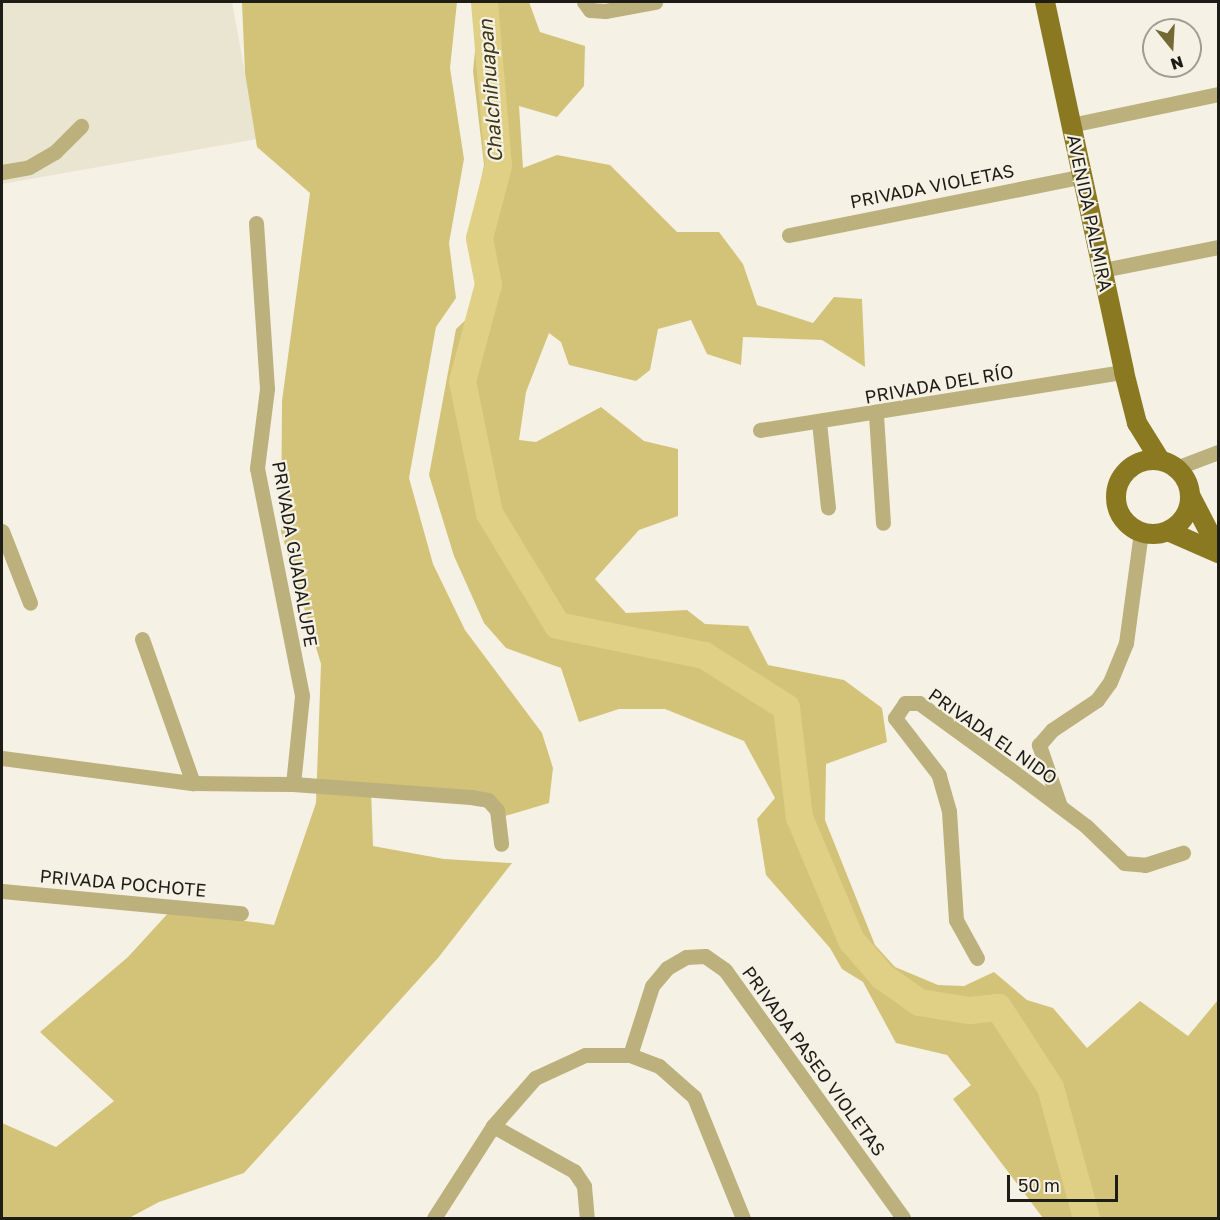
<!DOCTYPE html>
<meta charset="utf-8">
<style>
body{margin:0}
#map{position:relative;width:1220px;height:1220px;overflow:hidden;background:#f5f2e5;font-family:"Golos Text",sans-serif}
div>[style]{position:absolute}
.built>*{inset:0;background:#e9e5d1}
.forest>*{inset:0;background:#d3c378}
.river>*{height:27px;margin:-13.5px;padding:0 13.5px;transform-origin:13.5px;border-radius:13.5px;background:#e0d085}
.minor>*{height:15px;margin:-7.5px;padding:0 7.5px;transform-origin:7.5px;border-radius:7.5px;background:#bcb17d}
.major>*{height:20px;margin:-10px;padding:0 10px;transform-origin:10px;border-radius:10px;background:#8b7921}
.major>.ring{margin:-10px;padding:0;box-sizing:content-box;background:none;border:20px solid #8b7921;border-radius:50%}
span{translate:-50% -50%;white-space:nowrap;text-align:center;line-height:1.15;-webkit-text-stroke:4.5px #f5f2e5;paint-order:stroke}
.street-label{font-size:18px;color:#1d1c17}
.water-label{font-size:20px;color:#3e3716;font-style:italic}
.frame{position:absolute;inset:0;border:3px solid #1d1c17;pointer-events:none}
.north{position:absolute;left:1142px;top:18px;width:60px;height:60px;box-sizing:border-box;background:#f5f2e5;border:2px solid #9f9c93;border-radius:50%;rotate:162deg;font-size:16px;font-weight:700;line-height:24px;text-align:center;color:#1d1c17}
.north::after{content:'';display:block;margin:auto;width:21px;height:27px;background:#736935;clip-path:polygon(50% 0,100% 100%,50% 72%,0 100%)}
.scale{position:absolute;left:1007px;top:1175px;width:111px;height:27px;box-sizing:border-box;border:3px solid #1d1c17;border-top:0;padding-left:8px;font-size:18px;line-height:21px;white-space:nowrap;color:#1d1c17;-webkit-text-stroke:4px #f5f2e5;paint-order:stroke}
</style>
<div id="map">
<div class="built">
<i style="clip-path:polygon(2px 2px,232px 2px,257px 139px,2px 184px)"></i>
</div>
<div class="forest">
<i style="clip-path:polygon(242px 2px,457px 2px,450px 68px,464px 159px,449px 243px,456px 298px,436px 327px,409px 478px,433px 564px,465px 630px,542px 733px,553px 768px,549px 803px,495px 819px,480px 793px,371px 789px,373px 846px,444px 859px,512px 863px,438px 958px,244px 1173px,159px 1202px,129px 1218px,2px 1218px,2px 1123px,56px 1147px,114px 1101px,40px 1032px,128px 957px,171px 910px,274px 925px,316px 803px,321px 664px,281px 532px,282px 401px,310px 193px,257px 147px,245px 73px)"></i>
<i style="clip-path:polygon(480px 2px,529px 2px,540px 32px,585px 46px,584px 86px,557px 117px,519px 106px,523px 168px,557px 155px,610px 165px,677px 232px,719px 232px,743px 264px,757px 305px,813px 323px,834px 297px,862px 299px,865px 367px,822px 340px,743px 337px,741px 365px,707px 354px,691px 320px,658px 329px,650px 370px,636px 381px,569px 365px,561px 342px,549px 333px,526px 392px,519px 440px,536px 442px,601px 407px,644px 441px,678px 449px,678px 516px,639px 530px,595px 579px,626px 613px,687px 610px,705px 624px,748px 626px,768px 665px,844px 680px,882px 708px,887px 742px,826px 764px,825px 820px,875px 945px,895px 967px,938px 985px,964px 986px,994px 972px,1027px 1000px,1053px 1008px,1087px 1048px,1140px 1001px,1188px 1036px,1218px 1000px,1218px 1218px,1043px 1218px,953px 1099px,971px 1085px,947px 1055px,896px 1043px,863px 982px,842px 969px,830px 948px,766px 875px,757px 819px,775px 798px,744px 741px,665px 709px,619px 709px,579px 722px,561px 668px,506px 648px,484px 623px,454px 556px,429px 475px,456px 329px,472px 314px,480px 297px,469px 238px,484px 165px,473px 71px)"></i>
</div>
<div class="river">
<i style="left:484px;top:2px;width:164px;rotate:85.1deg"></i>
<i style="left:498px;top:165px;width:75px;rotate:104.6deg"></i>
<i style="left:479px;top:238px;width:47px;rotate:78.9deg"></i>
<i style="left:488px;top:284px;width:100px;rotate:105deg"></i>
<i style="left:462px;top:381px;width:135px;rotate:78.4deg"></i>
<i style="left:489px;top:513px;width:131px;rotate:58.7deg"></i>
<i style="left:557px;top:625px;width:150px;rotate:11.5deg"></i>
<i style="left:704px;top:655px;width:97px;rotate:32.4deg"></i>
<i style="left:786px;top:707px;width:111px;rotate:83.3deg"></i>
<i style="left:799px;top:817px;width:134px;rotate:67.1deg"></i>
<i style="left:851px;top:940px;width:48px;rotate:49.3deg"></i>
<i style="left:882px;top:976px;width:45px;rotate:35.1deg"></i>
<i style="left:919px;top:1002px;width:51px;rotate:9.1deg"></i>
<i style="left:969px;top:1010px;width:29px;rotate:-6deg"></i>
<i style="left:998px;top:1007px;width:95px;rotate:57deg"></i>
<i style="left:1050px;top:1087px;width:136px;rotate:74.6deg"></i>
</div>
<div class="minor">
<i style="left:584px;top:2px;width:10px;rotate:53deg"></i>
<i style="left:590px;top:10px;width:15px;rotate:4deg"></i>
<i style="left:605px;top:11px;width:51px;rotate:-10.2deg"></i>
<i style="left:1071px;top:125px;width:150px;rotate:-11.9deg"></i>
<i style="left:2px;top:172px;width:27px;rotate:-10deg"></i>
<i style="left:29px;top:167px;width:30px;rotate:-30deg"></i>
<i style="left:55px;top:152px;width:37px;rotate:-45deg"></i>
<i style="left:256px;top:223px;width:166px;rotate:86.2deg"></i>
<i style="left:267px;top:389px;width:80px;rotate:97.2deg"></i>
<i style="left:257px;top:468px;width:232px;rotate:78.8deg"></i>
<i style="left:302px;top:696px;width:88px;rotate:95.8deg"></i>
<i style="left:789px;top:235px;width:300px;rotate:-11.3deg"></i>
<i style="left:1103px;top:270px;width:117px;rotate:-11.3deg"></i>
<i style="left:876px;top:415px;width:108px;rotate:86.3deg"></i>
<i style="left:819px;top:422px;width:86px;rotate:84deg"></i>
<i style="left:760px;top:430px;width:369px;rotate:-9.1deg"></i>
<i style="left:1176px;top:468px;width:45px;rotate:-20.9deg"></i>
<i style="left:2px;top:531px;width:77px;rotate:68.7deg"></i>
<i style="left:142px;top:639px;width:153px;rotate:70.5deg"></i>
<i style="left:2px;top:758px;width:193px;rotate:7.5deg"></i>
<i style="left:193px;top:783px;width:100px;rotate:0.6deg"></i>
<i style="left:293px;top:784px;width:178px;rotate:4.2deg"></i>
<i style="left:471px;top:797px;width:17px;rotate:10deg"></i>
<i style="left:488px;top:800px;width:13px;rotate:48deg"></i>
<i style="left:497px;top:810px;width:34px;rotate:83deg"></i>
<i style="left:1060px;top:806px;width:65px;rotate:-109deg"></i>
<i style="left:1039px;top:745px;width:20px;rotate:-49deg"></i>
<i style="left:1052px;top:730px;width:54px;rotate:-33.7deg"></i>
<i style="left:1097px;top:700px;width:22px;rotate:-54deg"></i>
<i style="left:1110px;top:682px;width:42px;rotate:-67.7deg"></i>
<i style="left:1126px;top:643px;width:112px;rotate:-82.3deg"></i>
<i style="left:2px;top:891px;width:240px;rotate:5.3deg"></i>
<i style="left:977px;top:958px;width:43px;rotate:-118.9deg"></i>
<i style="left:956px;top:920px;width:109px;rotate:-93.7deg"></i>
<i style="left:949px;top:811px;width:37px;rotate:-106deg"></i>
<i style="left:939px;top:775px;width:72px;rotate:-127.7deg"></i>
<i style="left:895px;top:718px;width:18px;rotate:-56deg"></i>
<i style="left:905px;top:703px;width:14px"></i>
<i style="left:919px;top:703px;width:112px;rotate:36deg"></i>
<i style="left:1010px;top:769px;width:95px;rotate:36.9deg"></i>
<i style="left:1086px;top:826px;width:53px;rotate:44.2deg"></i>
<i style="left:1124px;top:863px;width:21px;rotate:5deg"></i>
<i style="left:1145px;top:865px;width:40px;rotate:-18deg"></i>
<i style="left:630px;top:1055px;width:72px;rotate:-72.3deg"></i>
<i style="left:652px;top:986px;width:23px;rotate:-50deg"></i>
<i style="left:667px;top:968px;width:22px;rotate:-30deg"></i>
<i style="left:686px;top:957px;width:19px;rotate:-3deg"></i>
<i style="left:705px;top:956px;width:24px;rotate:35deg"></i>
<i style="left:725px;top:970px;width:305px;rotate:54.3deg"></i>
<i style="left:493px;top:1126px;width:93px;rotate:29.1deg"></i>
<i style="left:574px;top:1171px;width:18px;rotate:56deg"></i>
<i style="left:584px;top:1186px;width:32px;rotate:85deg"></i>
<i style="left:434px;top:1218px;width:109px;rotate:-57.3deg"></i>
<i style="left:493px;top:1126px;width:64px;rotate:-48.8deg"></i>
<i style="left:535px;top:1078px;width:55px;rotate:-24.7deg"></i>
<i style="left:585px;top:1055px;width:45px"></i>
<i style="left:630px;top:1055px;width:31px;rotate:21deg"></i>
<i style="left:659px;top:1066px;width:47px;rotate:41.5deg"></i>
<i style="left:694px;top:1097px;width:131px;rotate:68deg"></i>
</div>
<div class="major">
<i style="left:1045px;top:2px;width:378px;rotate:77.9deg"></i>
<i style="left:1124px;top:372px;width:53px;rotate:75.7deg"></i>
<i style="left:1137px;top:423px;width:44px;rotate:58.1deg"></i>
<i class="ring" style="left:1116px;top:460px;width:54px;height:54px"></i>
<i style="left:1190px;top:495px;width:61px;rotate:62.6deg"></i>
<i style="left:1168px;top:531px;width:55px;rotate:23.7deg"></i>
</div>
<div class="street-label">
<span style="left:932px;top:186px;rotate:-11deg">PRIVADA VIOLETAS</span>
<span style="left:1090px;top:213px;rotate:78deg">AVENIDA PALMIRA</span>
<span style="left:939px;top:384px;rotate:-10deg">PRIVADA DEL RÍO</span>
<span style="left:295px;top:554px;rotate:80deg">PRIVADA GUADALUPE</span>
<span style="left:993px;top:736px;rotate:35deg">PRIVADA EL NIDO</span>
<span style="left:123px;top:883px;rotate:5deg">PRIVADA POCHOTE</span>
<span style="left:814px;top:1061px;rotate:54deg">PRIVADA PASEO VIOLETAS</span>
</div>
<div class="water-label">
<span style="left:490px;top:91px;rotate:-94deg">Chalchihuapan</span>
</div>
<div class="frame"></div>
<div class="north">N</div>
<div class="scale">50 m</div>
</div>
